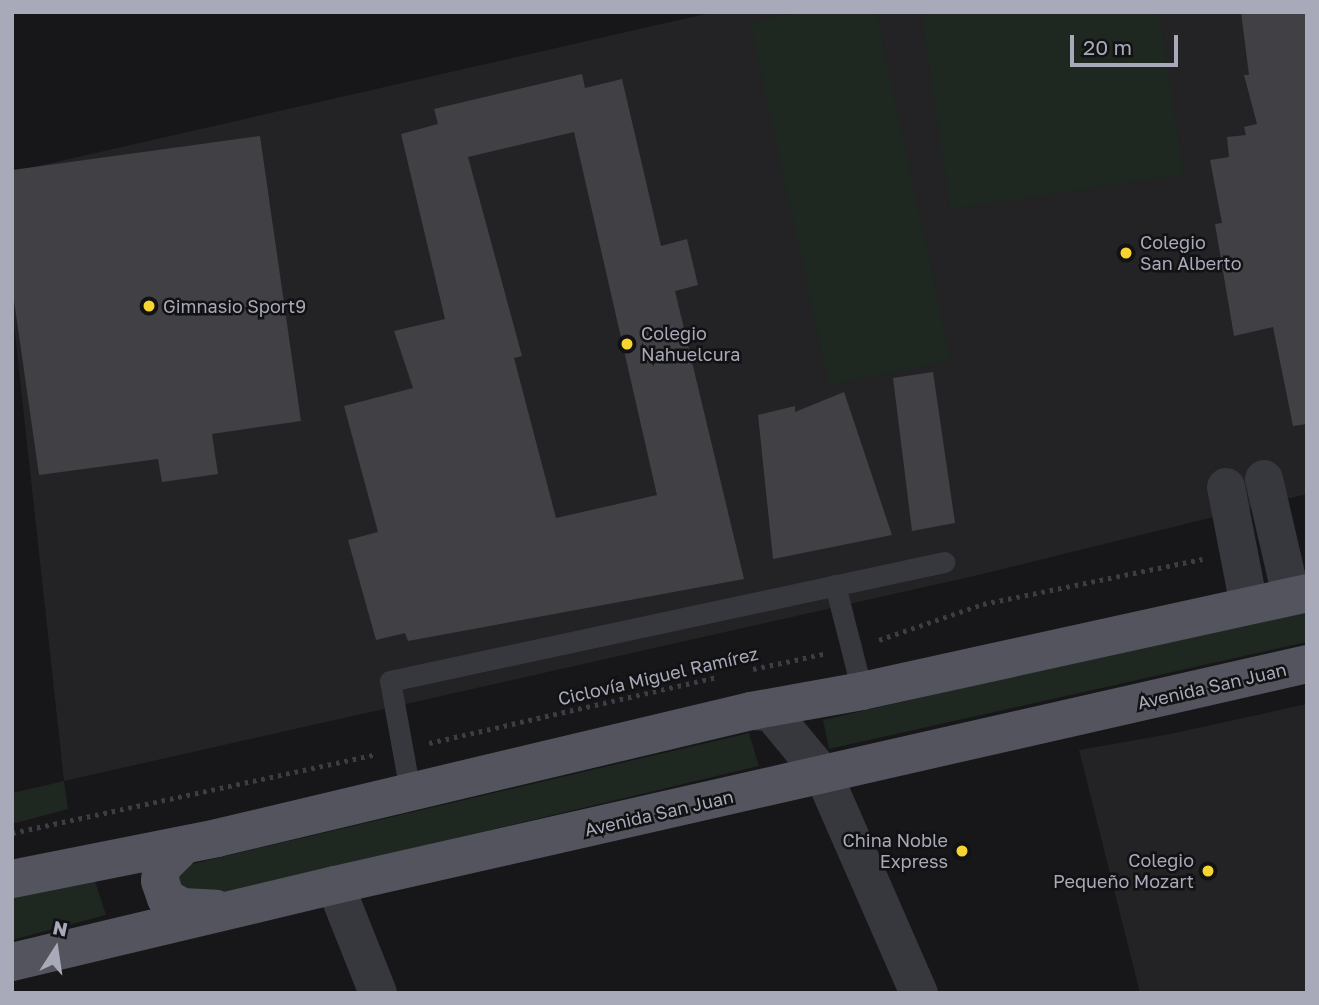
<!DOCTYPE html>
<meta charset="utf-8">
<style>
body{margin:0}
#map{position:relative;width:1319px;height:1005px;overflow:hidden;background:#171618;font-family:"Golos Text",sans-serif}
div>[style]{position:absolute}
.built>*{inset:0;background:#232225}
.green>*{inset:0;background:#1e2720}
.building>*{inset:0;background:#414045}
.path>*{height:4.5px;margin-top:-2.25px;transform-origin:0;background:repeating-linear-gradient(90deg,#3d3e45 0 3.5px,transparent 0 8.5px)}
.service>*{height:21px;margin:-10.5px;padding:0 10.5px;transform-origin:10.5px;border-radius:10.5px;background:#37373e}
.minor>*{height:38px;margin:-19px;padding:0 19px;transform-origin:19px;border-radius:19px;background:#37373e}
.primary>*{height:38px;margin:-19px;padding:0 19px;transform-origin:19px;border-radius:19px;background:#53545d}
.dots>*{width:19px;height:19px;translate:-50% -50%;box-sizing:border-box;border:4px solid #121113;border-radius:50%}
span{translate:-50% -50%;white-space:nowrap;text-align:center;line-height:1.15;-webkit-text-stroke:5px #121113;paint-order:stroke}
.poi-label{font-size:18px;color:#a8aab9}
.left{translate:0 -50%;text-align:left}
.right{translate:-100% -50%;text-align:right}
.street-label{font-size:18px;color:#a8aab9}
.frame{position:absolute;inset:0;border:14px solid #a8aab9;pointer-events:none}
.north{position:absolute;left:21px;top:914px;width:70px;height:70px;-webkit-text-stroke:5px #121113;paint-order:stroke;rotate:12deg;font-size:19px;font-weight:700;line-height:28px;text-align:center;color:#a8aab9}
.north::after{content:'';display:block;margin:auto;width:24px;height:32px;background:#a8aab9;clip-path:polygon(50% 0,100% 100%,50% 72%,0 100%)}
.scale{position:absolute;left:1070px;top:35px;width:108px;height:32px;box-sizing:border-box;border:4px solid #a8aab9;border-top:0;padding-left:9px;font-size:21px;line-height:24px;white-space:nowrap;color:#a8aab9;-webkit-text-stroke:5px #121113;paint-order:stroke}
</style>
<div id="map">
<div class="built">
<i style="clip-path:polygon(714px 12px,1307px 12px,1307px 494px,978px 575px,64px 781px,12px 306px,12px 172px)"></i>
<i style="clip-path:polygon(1307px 704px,1307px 993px,1140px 993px,1079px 750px,1170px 734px)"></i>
</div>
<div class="green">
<i style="clip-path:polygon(799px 12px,876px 12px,951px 360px,829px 386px,750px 23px)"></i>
<i style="clip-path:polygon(921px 12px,1159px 12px,1184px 175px,950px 209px)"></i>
<i style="clip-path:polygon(1307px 609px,1307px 642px,829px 749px,823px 720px)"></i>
<i style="clip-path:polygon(749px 733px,759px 766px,192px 901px,180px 890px,179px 875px,183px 866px)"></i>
<i style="clip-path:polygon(64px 781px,68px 809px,12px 824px,12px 793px)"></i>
<i style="clip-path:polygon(95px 881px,106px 915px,12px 940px,12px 898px)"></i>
</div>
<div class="building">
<i style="clip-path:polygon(1241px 12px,1307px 12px,1307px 424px,1293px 426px,1273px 327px,1234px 336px,1215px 224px,1222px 223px,1210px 160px,1229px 157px,1227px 137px,1246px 135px,1244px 127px,1257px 124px,1244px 75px,1249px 75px)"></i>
<i style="clip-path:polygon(evenodd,582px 74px,585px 88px,622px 79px,661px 246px,687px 239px,698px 285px,675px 291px,744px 579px,408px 641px,405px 633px,376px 640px,348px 540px,378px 532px,344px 406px,413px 388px,394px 331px,445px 319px,401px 134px,438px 124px,434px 109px,582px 74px,574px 132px,657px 495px,556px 518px,514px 358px,522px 356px,468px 157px,574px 132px)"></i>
<i style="clip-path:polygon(260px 136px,301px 421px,212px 434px,218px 474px,162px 482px,158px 459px,39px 475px,12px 287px,12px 170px)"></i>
<i style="clip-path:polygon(933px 372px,955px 523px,912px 531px,893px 378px)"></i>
<i style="clip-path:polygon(844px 392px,892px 535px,773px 559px,758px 415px,795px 406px,795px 412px)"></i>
</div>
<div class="path">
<i style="left:879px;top:640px;width:110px;rotate:-19.1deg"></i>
<i style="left:983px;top:604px;width:224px;rotate:-11.6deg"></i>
<i style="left:753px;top:669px;width:72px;rotate:-12.1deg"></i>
<i style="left:429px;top:743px;width:295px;rotate:-12.9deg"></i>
<i style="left:12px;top:833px;width:372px;rotate:-12.2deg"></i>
</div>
<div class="service">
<i style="left:835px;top:585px;width:109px;rotate:75.7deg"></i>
<i style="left:410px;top:791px;width:112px;rotate:-100.3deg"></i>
<i style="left:390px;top:681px;width:567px;rotate:-12.12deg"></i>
</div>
<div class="minor">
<i style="left:1264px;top:479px;width:120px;rotate:77deg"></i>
<i style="left:1226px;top:487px;width:120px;rotate:79deg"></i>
<i style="left:751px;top:711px;width:20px;rotate:3deg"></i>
<i style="left:771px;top:712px;width:83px;rotate:50.4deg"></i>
<i style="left:824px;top:776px;width:237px;rotate:66.4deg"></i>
<i style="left:335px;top:885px;width:116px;rotate:68.3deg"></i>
</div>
<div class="primary">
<i style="left:184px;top:845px;width:33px;rotate:135deg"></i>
<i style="left:161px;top:868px;width:13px;rotate:94deg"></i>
<i style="left:160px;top:881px;width:18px;rotate:71deg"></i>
<i style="left:166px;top:898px;width:18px;rotate:29deg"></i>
<i style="left:182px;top:907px;width:34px;rotate:3deg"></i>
<i style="left:12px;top:879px;width:209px;rotate:-11.3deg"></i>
<i style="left:217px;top:838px;width:549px;rotate:-13.38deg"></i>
<i style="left:751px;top:711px;width:113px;rotate:-10.2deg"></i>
<i style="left:862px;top:691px;width:456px;rotate:-12.4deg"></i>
<i style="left:12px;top:962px;width:332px;rotate:-13.4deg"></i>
<i style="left:335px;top:885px;width:997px;rotate:-12.81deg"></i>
</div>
<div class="dots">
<i style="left:1126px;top:253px;background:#f7d530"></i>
<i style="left:149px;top:306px;background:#f7d530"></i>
<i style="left:627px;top:344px;background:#f7d530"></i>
<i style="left:962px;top:851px;background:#f7d530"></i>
<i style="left:1208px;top:871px;background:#f7d530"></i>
</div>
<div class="poi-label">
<span class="left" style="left:1140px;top:253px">Colegio<br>San Alberto</span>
<span class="left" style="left:163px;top:306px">Gimnasio Sport9</span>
<span class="left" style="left:641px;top:344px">Colegio<br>Nahuelcura</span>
<span class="right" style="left:948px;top:851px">China Noble<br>Express</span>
<span class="right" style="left:1194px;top:871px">Colegio<br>Pequeño Mozart</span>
</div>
<div class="street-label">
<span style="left:658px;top:676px;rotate:-13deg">Ciclovía Miguel Ramírez</span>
<span style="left:1212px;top:686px;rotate:-13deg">Avenida San Juan</span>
<span style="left:659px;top:813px;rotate:-13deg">Avenida San Juan</span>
</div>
<div class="frame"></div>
<div class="north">N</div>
<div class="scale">20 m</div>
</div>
